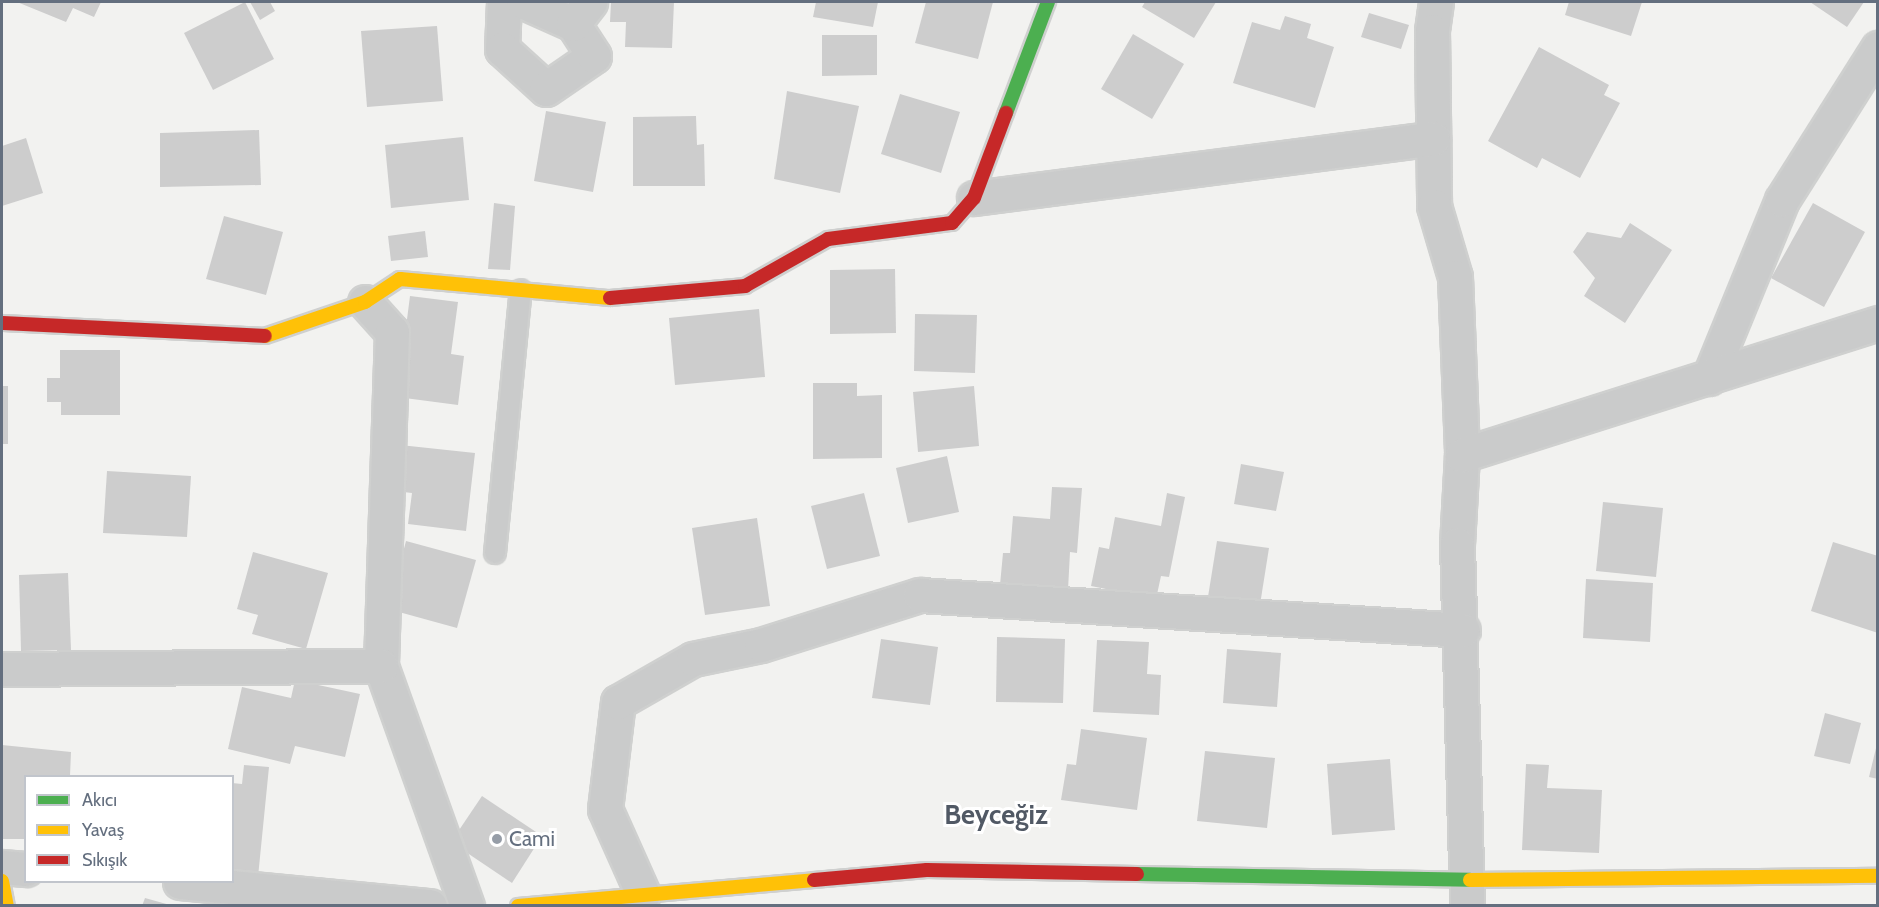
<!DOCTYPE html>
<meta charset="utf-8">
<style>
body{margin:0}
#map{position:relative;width:1879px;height:907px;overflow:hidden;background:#f2f2f0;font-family:Cabin,sans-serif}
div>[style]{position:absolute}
.building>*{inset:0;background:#cdcdcd}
.roads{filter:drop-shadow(2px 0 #cfd0cf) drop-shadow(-2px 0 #cfd0cf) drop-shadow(0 2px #cfd0cf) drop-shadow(0 -2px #cfd0cf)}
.lane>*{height:20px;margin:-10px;padding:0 10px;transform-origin:10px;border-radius:10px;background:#cacbcb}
.street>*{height:33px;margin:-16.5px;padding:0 16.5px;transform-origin:16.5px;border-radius:16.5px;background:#cacbcb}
.fast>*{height:14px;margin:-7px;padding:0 7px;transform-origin:7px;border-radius:7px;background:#4caf50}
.slow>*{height:14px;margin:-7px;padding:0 7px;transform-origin:7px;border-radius:7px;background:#ffc107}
.jam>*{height:14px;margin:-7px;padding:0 7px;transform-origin:7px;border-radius:7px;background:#c62828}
.dots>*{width:16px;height:16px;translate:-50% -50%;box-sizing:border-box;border:3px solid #fff;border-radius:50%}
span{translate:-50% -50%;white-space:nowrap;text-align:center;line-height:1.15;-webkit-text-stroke:6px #fff;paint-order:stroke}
.poi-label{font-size:21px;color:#646f7f}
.left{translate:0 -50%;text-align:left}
.district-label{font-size:27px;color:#515965;font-weight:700}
.frame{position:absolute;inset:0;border:3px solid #646f7f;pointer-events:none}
.legend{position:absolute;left:24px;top:775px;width:210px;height:108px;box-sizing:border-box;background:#fff;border:2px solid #c1c5cc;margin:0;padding:8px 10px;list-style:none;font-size:18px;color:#646f7f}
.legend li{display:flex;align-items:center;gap:12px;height:30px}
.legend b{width:30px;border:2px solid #c1c5cc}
</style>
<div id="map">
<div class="building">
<i style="clip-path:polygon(17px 2px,101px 2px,94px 17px,73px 8px,66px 22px)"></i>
<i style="clip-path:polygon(245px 2px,274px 59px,213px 90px,184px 33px)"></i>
<i style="clip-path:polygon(250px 2px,270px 2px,275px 11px,260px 20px)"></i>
<i style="clip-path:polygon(611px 2px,674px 2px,672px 48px,625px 47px,626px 22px,610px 22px)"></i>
<i style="clip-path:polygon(816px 2px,878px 2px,873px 27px,813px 17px)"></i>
<i style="clip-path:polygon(926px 2px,993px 2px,978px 59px,915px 43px)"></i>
<i style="clip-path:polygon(1145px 2px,1216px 2px,1194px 38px,1142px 7px)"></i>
<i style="clip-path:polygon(1569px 2px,1642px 2px,1631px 36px,1565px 15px)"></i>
<i style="clip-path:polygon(1810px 2px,1864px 2px,1847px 27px)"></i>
<i style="clip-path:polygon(1369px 13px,1409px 25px,1401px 49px,1361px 37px)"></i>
<i style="clip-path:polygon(1285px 16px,1311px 24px,1307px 38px,1334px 47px,1315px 108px,1233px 83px,1252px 22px,1280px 30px)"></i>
<i style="clip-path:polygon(437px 26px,443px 101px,367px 107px,361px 31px)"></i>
<i style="clip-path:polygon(1133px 34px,1184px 64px,1152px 119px,1101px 89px)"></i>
<i style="clip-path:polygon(822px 35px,877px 35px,877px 75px,822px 76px)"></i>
<i style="clip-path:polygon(1539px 47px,1609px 85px,1604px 95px,1620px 103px,1580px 178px,1542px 158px,1537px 168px,1488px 141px)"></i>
<i style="clip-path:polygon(787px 91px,859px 106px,840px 193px,774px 179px)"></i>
<i style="clip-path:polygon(900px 94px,960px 112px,941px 173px,881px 154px)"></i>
<i style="clip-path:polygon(546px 111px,606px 122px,593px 192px,534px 181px)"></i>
<i style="clip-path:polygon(696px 116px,697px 145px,704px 144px,705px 186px,633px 186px,633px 117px)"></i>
<i style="clip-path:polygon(259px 130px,261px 185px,160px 187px,160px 133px)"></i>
<i style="clip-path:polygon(463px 137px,469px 200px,391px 208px,385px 145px)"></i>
<i style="clip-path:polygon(26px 138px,43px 193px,2px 206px,2px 146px)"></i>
<i style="clip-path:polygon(494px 203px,515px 206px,510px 270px,488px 269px)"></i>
<i style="clip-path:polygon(1813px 203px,1865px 232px,1824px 307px,1771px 278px)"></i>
<i style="clip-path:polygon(224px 216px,283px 232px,266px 295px,206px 279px)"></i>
<i style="clip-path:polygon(1630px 223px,1672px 250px,1625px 323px,1584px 296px,1595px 278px,1573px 252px,1587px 232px,1621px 238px)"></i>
<i style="clip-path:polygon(425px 231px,428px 257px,391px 261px,388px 236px)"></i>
<i style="clip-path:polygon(895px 269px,896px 333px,830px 334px,830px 270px)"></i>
<i style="clip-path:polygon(410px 296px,458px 302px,451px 354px,464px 356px,458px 405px,397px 397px)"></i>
<i style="clip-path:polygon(759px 309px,765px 377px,675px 385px,669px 318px)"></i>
<i style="clip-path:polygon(915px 314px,977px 315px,975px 373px,914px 371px)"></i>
<i style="clip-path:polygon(60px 350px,120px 350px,120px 415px,61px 415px,61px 402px,47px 402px,47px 378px,60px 378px)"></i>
<i style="clip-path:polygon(813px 383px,857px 383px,857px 396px,882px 395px,882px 458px,813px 459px)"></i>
<i style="clip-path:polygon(2px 386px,8px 386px,8px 444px,2px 444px)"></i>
<i style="clip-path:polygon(974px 386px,979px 446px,918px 452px,913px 392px)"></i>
<i style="clip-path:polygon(400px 445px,475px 453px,466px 531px,408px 524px,412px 493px,395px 491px)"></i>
<i style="clip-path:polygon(947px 456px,959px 512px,908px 523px,896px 468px)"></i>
<i style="clip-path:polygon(1241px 464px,1284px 472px,1276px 511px,1234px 504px)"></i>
<i style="clip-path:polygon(107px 471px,191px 476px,187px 537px,103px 533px)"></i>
<i style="clip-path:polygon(1052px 487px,1082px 488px,1077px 553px,1070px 552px,1068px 590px,1000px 585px,1003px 553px,1010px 553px,1013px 516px,1050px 519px)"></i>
<i style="clip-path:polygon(864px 493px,880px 556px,827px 569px,811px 506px)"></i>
<i style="clip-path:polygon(1167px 493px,1185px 497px,1169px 577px,1161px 576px,1156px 599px,1091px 586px,1099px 547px,1109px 549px,1115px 517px,1161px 526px)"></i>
<i style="clip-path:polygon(1603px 502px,1663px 508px,1656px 577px,1596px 571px)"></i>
<i style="clip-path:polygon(757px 518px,770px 606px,705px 615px,692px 528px)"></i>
<i style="clip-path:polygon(406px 541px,476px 560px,457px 628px,388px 609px)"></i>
<i style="clip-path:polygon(1217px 541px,1269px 548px,1259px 611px,1207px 603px)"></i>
<i style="clip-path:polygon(1833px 542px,1878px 556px,1878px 633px,1811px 611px)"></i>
<i style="clip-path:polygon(253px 552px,328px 573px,306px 649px,252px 634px,258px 615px,237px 609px)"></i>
<i style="clip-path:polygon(68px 573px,71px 650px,21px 651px,19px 575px)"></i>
<i style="clip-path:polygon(1586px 579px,1653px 583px,1650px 642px,1583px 638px)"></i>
<i style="clip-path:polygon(997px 637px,1065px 639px,1063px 703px,996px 702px)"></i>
<i style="clip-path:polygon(881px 639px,938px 647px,930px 705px,872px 698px)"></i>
<i style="clip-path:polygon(1097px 640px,1149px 642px,1147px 674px,1161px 675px,1159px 715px,1093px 712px)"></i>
<i style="clip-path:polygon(1227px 649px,1281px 653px,1277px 707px,1223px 703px)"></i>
<i style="clip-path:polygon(295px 680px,360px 694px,345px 757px,295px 746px,290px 764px,228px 749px,242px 687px,291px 698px)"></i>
<i style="clip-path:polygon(1825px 713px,1861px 723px,1850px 764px,1814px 756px)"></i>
<i style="clip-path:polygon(1081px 729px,1147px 738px,1137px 810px,1061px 800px,1067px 764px,1076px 765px)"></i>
<i style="clip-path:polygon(1877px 744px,1878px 744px,1878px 779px,1869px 777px)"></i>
<i style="clip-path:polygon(2px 745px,71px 752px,70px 776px,26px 776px,26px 839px,2px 839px)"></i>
<i style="clip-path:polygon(1205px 751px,1275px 758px,1267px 828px,1197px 821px)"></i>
<i style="clip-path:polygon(1390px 759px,1395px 830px,1332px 835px,1327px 764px)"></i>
<i style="clip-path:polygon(1526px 764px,1549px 765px,1547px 788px,1602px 790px,1599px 853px,1522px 850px)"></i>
<i style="clip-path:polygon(244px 765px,269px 767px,258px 877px,232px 874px,232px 783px,242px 784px)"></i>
<i style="clip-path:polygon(482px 796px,542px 836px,512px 883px,451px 842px)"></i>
<i style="clip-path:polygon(145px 898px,170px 905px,169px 906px,142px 906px)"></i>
</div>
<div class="roads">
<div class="lane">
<i style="left:495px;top:553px;width:264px;rotate:-84.4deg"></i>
</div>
<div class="street">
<i style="left:504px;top:2px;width:47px;rotate:92.4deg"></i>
<i style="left:502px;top:49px;width:59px;rotate:42.3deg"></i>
<i style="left:546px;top:89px;width:58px;rotate:-34.5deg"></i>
<i style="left:594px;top:56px;width:38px;rotate:-123deg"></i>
<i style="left:573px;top:24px;width:54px;rotate:-155.8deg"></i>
<i style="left:1436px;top:2px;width:29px;rotate:98deg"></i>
<i style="left:1432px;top:31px;width:175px;rotate:89.3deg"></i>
<i style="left:1434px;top:206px;width:74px;rotate:73.5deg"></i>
<i style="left:1455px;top:277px;width:178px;rotate:87.7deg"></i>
<i style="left:1462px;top:455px;width:89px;rotate:93.2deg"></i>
<i style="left:1457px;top:544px;width:362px;rotate:88.4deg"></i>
<i style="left:573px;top:24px;width:28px;rotate:-52deg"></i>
<i style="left:974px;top:198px;width:463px;rotate:-7.4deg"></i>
<i style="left:365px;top:302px;width:40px;rotate:48deg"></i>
<i style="left:392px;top:332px;width:334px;rotate:91.9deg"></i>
<i style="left:381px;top:666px;width:255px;rotate:70.3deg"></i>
<i style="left:1709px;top:378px;width:192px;rotate:-67.7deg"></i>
<i style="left:1782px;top:200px;width:180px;rotate:-57.7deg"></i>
<i style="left:1462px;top:455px;width:436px;rotate:-17.6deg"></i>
<i style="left:2px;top:669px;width:379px;rotate:-0.5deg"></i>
<i style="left:2px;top:867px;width:24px;rotate:5deg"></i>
<i style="left:180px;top:882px;width:251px;rotate:5.5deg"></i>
<i style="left:643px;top:894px;width:93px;rotate:-114.1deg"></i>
<i style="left:605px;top:809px;width:108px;rotate:-83.1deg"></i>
<i style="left:618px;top:702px;width:86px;rotate:-29.8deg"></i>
<i style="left:693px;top:659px;width:69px;rotate:-11.6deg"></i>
<i style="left:761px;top:645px;width:167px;rotate:-17.5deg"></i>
<i style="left:920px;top:595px;width:544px;rotate:3.69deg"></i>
</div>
<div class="fast">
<i style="left:1006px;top:113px;width:119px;rotate:-69.3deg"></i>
<i style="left:1137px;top:874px;width:333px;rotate:1deg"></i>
</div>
<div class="slow">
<i style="left:265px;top:336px;width:106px;rotate:-18.8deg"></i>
<i style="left:365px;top:302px;width:42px;rotate:-33.3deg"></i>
<i style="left:400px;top:279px;width:211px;rotate:5.2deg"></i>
<i style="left:1470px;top:880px;width:408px;rotate:-0.6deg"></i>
<i style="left:2px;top:881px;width:25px;rotate:79deg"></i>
<i style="left:518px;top:906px;width:297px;rotate:-5deg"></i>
</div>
<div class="jam">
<i style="left:610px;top:298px;width:136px;rotate:-5.1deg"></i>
<i style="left:745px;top:286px;width:95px;rotate:-29.5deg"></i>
<i style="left:828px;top:239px;width:125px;rotate:-7.4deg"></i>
<i style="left:952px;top:223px;width:33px;rotate:-49deg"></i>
<i style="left:974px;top:198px;width:91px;rotate:-69.4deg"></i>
<i style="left:2px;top:323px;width:263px;rotate:2.8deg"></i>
<i style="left:814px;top:880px;width:113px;rotate:-5.1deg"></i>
<i style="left:927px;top:870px;width:210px;rotate:1.1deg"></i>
</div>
</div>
<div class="dots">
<i style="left:497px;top:839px;background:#969da7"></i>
</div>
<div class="poi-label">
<span class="left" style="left:509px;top:839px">Cami</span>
</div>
<div class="district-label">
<span style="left:996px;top:815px">Beyceğiz</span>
</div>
<div class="frame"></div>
<ul class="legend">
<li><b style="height:8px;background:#4caf50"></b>Akıcı</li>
<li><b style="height:8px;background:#ffc107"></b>Yavaş</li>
<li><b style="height:8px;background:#c62828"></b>Sıkışık</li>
</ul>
</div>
